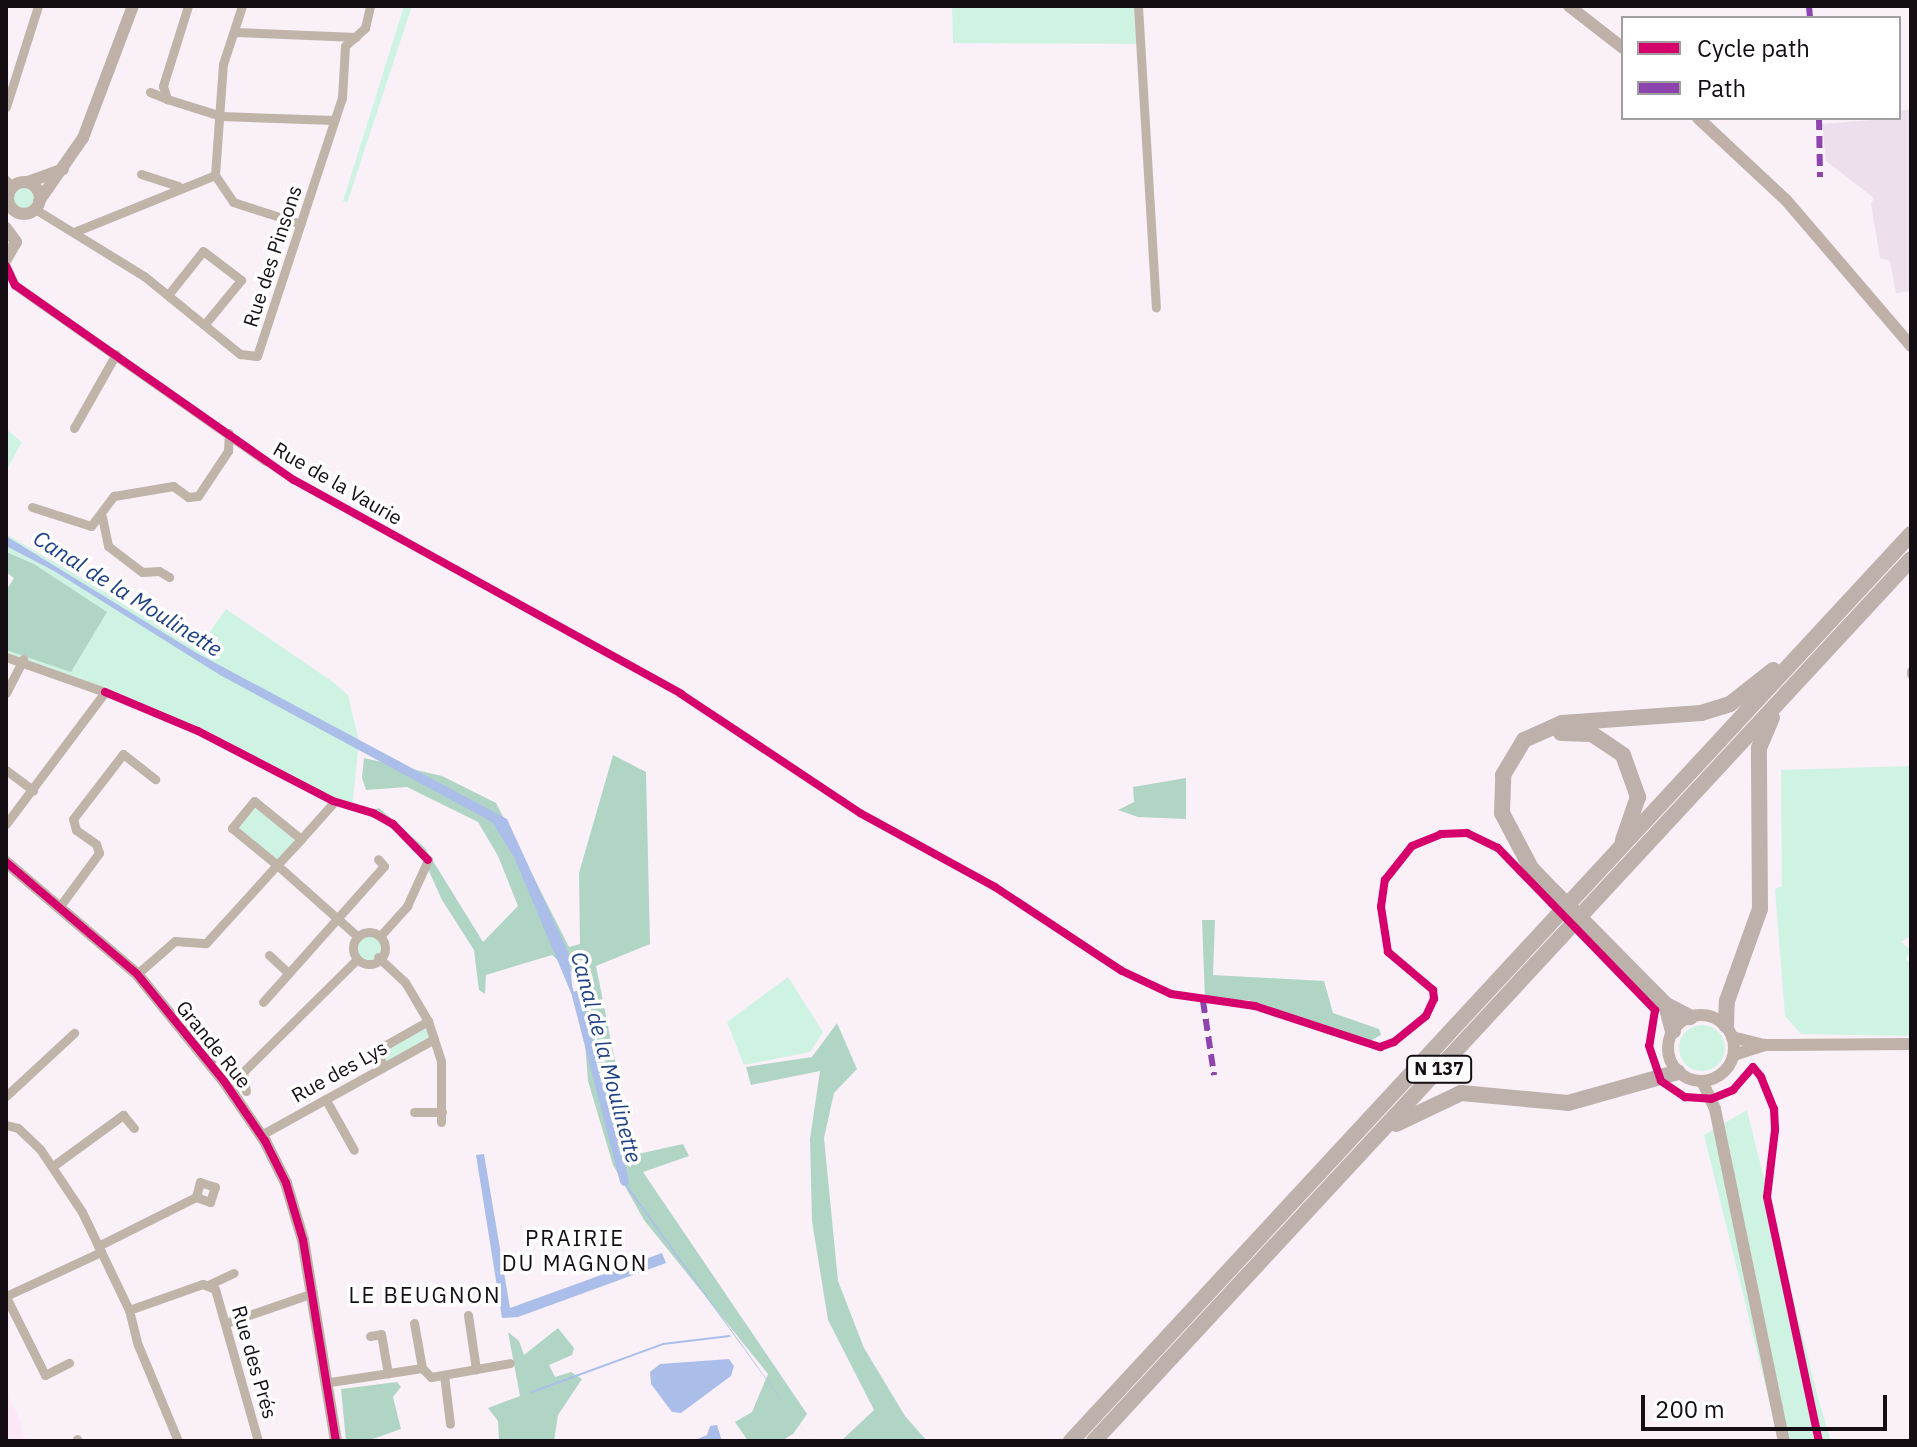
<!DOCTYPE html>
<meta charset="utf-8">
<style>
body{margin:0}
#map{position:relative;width:1917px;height:1447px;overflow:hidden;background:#faf0f8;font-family:"IBM Plex Sans",sans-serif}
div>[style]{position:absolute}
.commercial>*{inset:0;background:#eedfec}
.built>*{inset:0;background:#fbe7f8}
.green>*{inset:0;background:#cff3e3}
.round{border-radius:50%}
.forest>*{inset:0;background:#b0d5c5}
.water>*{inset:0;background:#abbee9}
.stream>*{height:2px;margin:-1px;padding:0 1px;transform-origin:1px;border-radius:1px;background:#abbee9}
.canal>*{height:9px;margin:-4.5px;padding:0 4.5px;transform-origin:4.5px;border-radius:4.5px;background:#abbee9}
.street>*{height:9px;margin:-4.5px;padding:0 4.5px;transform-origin:4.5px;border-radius:4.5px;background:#c0b4a9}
.street>.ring{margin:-4.5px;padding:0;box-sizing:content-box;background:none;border:9px solid #c0b4a9;border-radius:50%}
.secondary>*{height:12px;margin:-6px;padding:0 6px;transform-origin:6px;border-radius:6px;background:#bfb1a7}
.secondary>.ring{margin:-6px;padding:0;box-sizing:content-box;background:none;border:12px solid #bfb1a7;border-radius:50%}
.highway>*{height:16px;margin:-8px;padding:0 8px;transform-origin:8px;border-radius:8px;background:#beb0aa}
.highway-bridge>*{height:16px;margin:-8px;padding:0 8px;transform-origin:8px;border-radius:8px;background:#beb0aa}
.quiet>*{height:6px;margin-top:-3px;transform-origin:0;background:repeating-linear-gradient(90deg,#8e44ad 0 12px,transparent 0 18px)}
.cycleway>*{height:8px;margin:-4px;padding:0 4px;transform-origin:4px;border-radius:4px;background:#d6006c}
span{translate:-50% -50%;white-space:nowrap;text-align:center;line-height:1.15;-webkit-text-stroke:7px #fff;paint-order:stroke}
.shield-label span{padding:2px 6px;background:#fff;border:2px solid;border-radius:6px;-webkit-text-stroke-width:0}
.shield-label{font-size:18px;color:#140d13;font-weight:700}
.street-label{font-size:20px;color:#140d13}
.water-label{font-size:22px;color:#1e3f84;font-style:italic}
.neighbourhood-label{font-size:22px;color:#140d13;letter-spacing:2px}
.frame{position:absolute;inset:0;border:8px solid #140d13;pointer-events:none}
.legend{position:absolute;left:1621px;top:16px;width:280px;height:104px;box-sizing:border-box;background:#fff;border:2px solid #a19ea1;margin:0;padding:10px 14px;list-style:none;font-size:24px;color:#140d13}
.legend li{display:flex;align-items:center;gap:16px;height:40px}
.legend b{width:40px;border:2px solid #a19ea1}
.scale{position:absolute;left:1641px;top:1395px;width:246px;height:36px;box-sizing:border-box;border:4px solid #140d13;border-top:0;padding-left:10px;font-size:24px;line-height:28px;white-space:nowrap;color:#140d13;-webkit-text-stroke:6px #fff;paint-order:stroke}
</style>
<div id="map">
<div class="commercial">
<i style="clip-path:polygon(1911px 109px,1911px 291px,1896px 293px,1890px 261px,1880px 258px,1871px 204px,1874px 198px,1826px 161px,1822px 124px,1899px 118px,1899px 111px)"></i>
</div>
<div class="built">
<i style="clip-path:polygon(6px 1393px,18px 1415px,25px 1441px,6px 1441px)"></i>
</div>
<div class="green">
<i style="clip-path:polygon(404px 6px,412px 6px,347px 203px,343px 201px)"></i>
<i style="clip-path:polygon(952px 6px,1142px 6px,1144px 44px,953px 43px)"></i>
<i class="round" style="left:11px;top:185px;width:24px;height:24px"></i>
<i style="clip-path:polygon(6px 429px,22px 442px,6px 471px)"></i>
<i style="clip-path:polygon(6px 534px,199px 647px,226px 609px,333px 682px,348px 695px,359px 742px,352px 809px,198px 731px,6px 656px,6px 591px,14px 578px,6px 572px)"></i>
<i style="clip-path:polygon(1911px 766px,1911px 935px,1901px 942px,1911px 950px,1906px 959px,1911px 964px,1911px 1036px,1801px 1034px,1785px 1016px,1775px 889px,1782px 886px,1781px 770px)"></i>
<i style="clip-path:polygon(254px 801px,301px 839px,277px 865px,232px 828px)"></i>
<i class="round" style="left:353px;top:932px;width:32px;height:32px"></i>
<i style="clip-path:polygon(788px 977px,823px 1032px,810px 1052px,744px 1065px,727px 1022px)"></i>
<i style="clip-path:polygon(428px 1021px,434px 1039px,383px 1067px,382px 1046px)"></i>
<i class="round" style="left:1679px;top:1025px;width:46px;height:46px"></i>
<i style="clip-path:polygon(1747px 1110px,1818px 1398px,1831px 1441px,1779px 1441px,1704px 1135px)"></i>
</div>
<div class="forest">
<i style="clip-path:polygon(6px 552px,34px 564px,107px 612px,71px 672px,6px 650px,6px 591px,14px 578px,6px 572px)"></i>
<i style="clip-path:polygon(613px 755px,646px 772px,650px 944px,596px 966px,630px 1136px,638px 1154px,683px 1144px,689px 1156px,643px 1172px,807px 1414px,793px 1434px,781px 1441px,748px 1441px,735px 1422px,752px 1412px,768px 1374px,644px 1220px,613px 1165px,588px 1081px,580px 980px,552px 955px,486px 975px,485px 994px,479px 990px,474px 950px,442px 900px,420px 851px,369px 811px,379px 808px,425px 848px,483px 942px,518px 906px,498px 856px,478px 822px,407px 787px,366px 790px,362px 778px,364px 758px,442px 776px,496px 803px,569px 947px,580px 944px,579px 873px)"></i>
<i style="clip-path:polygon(1186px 778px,1186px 819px,1138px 817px,1118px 810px,1134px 802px,1133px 787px)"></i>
<i style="clip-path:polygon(1202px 920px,1215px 920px,1213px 975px,1324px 981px,1333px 1013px,1379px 1029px,1381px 1035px,1370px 1041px,1248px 1000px,1205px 999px)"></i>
<i style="clip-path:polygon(837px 1023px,857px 1069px,834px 1093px,824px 1138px,838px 1281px,864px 1348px,905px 1416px,927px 1441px,841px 1441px,874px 1410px,828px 1320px,812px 1221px,810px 1139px,820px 1071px,751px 1085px,746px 1067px,812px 1057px)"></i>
<i style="clip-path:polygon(558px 1328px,574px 1348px,572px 1355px,549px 1365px,555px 1377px,571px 1372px,582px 1379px,558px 1415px,554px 1441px,499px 1441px,498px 1421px,488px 1408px,520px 1396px,508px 1332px,519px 1341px,524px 1355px)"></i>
<i style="clip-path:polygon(397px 1382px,401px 1387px,393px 1397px,401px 1429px,367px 1441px,346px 1441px,341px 1389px)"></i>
</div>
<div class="water">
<i style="clip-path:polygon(6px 536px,195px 652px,507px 819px,569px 954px,572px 985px,620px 1175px,811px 1441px,619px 1177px,574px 1000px,514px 857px,492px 822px,220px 675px,54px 571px,6px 546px)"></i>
<i style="clip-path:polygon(484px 1154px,510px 1308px,662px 1253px,666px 1263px,518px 1317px,502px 1318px,476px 1155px)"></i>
<i style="clip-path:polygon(729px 1359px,734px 1366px,731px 1376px,681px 1413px,672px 1412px,651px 1384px,650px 1372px,660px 1364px)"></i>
<i style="clip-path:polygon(717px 1425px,722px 1441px,693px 1441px,707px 1435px,710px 1426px)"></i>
</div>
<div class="stream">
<i style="left:532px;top:1392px;width:140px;rotate:-20.1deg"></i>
<i style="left:663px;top:1344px;width:67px;rotate:-6.8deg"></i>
</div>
<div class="canal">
<i style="left:576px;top:995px;width:192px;rotate:75.5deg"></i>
</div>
<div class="street">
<i style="left:188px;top:6px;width:84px;rotate:107.4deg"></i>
<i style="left:163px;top:86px;width:14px;rotate:73deg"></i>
<i style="left:167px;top:99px;width:57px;rotate:17.5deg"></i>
<i style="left:221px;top:116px;width:113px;rotate:2deg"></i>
<i style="left:1138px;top:6px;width:302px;rotate:86.6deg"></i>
<i style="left:234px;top:32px;width:122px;rotate:2.3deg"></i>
<i style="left:150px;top:92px;width:18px;rotate:22deg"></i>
<i style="left:6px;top:107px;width:106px;rotate:-72.4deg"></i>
<i style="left:141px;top:174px;width:39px;rotate:18deg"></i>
<i style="left:215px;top:175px;width:32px;rotate:56deg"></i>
<i style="left:233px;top:202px;width:71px;rotate:17.9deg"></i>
<i style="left:6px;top:180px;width:9px;rotate:49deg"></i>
<i style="left:35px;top:209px;width:128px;rotate:31.6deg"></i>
<i style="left:144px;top:276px;width:124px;rotate:39.1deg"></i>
<i style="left:240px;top:354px;width:17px;rotate:7deg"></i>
<i style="left:257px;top:356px;width:272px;rotate:-71.8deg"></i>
<i style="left:342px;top:98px;width:52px;rotate:-86.7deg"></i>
<i style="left:345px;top:46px;width:27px;rotate:-42deg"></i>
<i style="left:365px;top:28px;width:23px;rotate:-77deg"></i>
<i style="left:74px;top:232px;width:152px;rotate:-22deg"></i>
<i style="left:215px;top:175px;width:111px;rotate:-85.9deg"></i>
<i style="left:223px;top:64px;width:61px;rotate:-71.9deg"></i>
<i style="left:6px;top:266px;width:21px;rotate:65deg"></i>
<i style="left:15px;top:285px;width:306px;rotate:35.1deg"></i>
<i style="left:168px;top:295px;width:56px;rotate:-51.5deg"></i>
<i style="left:203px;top:251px;width:48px;rotate:37.3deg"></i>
<i style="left:241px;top:280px;width:58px;rotate:129.4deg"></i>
<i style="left:74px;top:428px;width:85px;rotate:-60.4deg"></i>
<i style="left:32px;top:507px;width:62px;rotate:17.9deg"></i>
<i style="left:91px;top:526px;width:38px;rotate:-53deg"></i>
<i style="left:114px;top:496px;width:60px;rotate:-9.6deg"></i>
<i style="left:173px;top:486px;width:19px;rotate:36deg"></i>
<i style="left:188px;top:497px;width:10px;rotate:-6deg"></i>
<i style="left:198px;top:496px;width:54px;rotate:-56.3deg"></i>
<i style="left:228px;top:451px;width:18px;rotate:-87deg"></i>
<i style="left:102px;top:517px;width:30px;rotate:78deg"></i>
<i style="left:108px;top:546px;width:43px;rotate:37.4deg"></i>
<i style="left:142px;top:572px;width:17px;rotate:-3deg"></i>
<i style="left:159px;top:571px;width:12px;rotate:31deg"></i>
<i style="left:6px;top:657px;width:105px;rotate:19.5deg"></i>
<i style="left:105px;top:692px;width:165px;rotate:126.9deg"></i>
<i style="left:1911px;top:671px;width:3px;rotate:90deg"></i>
<i style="left:6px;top:693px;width:38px;rotate:-63deg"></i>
<i style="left:6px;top:770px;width:34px;rotate:37deg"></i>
<i style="left:301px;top:839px;width:60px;rotate:-141deg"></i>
<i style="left:254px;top:801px;width:35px;rotate:129deg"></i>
<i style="left:232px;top:828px;width:58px;rotate:39.4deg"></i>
<i style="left:277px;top:865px;width:35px;rotate:-47deg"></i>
<i style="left:301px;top:839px;width:50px;rotate:-48.3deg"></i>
<i style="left:60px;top:906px;width:66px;rotate:-53.7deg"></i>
<i style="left:99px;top:853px;width:9px;rotate:-108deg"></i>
<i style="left:96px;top:844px;width:24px;rotate:-145deg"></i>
<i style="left:76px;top:830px;width:11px;rotate:-105deg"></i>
<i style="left:73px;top:819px;width:82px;rotate:-52.4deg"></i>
<i style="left:123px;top:754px;width:41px;rotate:38deg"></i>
<i class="ring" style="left:353px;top:932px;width:23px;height:23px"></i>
<i style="left:382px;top:934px;width:38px;rotate:-48deg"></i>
<i style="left:407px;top:906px;width:51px;rotate:-65.5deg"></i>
<i style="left:269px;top:955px;width:25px;rotate:43deg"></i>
<i style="left:378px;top:957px;width:37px;rotate:43deg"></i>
<i style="left:405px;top:982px;width:45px;rotate:59.5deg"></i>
<i style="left:428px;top:1021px;width:42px;rotate:72deg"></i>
<i style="left:441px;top:1061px;width:61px;rotate:90deg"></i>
<i style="left:137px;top:974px;width:50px;rotate:-41deg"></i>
<i style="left:175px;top:941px;width:31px;rotate:4deg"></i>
<i style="left:206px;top:943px;width:105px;rotate:-47.7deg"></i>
<i style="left:277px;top:865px;width:108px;rotate:41.6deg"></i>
<i style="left:263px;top:1002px;width:182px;rotate:-48.3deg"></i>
<i style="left:384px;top:866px;width:9px;rotate:-131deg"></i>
<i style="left:383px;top:1067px;width:18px;rotate:-109deg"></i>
<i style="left:377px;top:1050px;width:59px;rotate:-29.6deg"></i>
<i style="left:246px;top:1091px;width:19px;rotate:-99deg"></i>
<i style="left:243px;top:1072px;width:158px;rotate:-44.7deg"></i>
<i style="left:6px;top:1096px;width:93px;rotate:-42.8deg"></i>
<i style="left:326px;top:1100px;width:57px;rotate:60.8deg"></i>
<i style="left:414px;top:1112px;width:28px"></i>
<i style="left:6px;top:1125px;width:12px;rotate:14deg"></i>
<i style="left:18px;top:1128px;width:30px;rotate:44deg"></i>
<i style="left:40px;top:1149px;width:76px;rotate:56.3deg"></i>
<i style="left:82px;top:1212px;width:109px;rotate:64.4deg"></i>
<i style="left:129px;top:1310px;width:36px;rotate:76deg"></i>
<i style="left:138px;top:1345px;width:104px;rotate:67.4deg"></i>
<i style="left:261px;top:1135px;width:198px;rotate:-29deg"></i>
<i style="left:53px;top:1166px;width:87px;rotate:-36.1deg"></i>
<i style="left:123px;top:1115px;width:17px;rotate:50deg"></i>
<i style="left:98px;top:1246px;width:110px;rotate:-26.6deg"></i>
<i style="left:196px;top:1197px;width:15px;rotate:20deg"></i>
<i style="left:210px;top:1202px;width:16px;rotate:-72deg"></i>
<i style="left:215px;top:1187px;width:16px;rotate:-162deg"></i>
<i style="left:200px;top:1182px;width:16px;rotate:105deg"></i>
<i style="left:210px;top:1284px;width:26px;rotate:-25deg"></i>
<i style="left:6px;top:1296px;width:105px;rotate:-24.9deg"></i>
<i style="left:7px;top:1299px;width:85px;rotate:63.4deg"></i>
<i style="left:45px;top:1375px;width:27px;rotate:-27deg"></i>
<i style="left:129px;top:1310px;width:78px;rotate:-19.4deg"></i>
<i style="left:203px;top:1284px;width:13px;rotate:23deg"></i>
<i style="left:215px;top:1289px;width:158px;rotate:74.2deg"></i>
<i style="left:468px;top:1315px;width:55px;rotate:81.6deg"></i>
<i style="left:226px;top:1323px;width:92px;rotate:-19deg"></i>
<i style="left:414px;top:1323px;width:46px;rotate:79.9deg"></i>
<i style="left:370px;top:1336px;width:11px;rotate:-10deg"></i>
<i style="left:381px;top:1334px;width:40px;rotate:80deg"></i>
<i style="left:444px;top:1375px;width:49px;rotate:83deg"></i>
<i style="left:330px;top:1382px;width:93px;rotate:-8.7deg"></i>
<i style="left:422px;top:1368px;width:13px;rotate:45deg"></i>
<i style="left:431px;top:1377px;width:80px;rotate:-10deg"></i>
<i style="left:77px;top:1439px;width:2px;rotate:63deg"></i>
</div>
<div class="secondary">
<i style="left:1569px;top:6px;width:68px;rotate:37.9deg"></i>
<i style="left:1698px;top:118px;width:120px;rotate:43deg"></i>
<i style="left:1786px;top:200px;width:192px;rotate:49.4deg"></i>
<i style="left:28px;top:182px;width:37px;rotate:-20deg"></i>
<i class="ring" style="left:8px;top:182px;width:20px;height:20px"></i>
<i style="left:39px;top:201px;width:77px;rotate:-55.1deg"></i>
<i style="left:83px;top:138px;width:141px;rotate:-69.3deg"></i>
<i style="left:6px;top:228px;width:17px;rotate:54deg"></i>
<i style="left:16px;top:242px;width:20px;rotate:120deg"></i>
<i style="left:6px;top:862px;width:172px;rotate:40.5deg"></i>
<i style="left:137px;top:974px;width:138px;rotate:50.9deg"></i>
<i style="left:224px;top:1081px;width:73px;rotate:55.7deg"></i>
<i style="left:265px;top:1141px;width:47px;rotate:63.4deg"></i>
<i style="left:286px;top:1183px;width:59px;rotate:73.4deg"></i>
<i style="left:303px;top:1240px;width:204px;rotate:80.7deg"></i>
<i class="ring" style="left:1668px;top:1015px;width:54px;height:54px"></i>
<i style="left:1732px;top:1037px;width:34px;rotate:14deg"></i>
<i style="left:1734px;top:1055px;width:33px;rotate:-18deg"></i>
<i style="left:1765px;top:1045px;width:146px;rotate:-0.4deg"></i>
<i style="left:1702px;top:1081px;width:31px;rotate:65deg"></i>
<i style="left:1715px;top:1109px;width:339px;rotate:78.3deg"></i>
</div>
<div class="highway">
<i style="left:1561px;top:733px;width:31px;rotate:2deg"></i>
<i style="left:1592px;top:734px;width:37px;rotate:34deg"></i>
<i style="left:1623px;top:755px;width:45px;rotate:70.3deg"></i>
<i style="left:1638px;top:797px;width:46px;rotate:109.2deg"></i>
<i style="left:1554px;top:892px;width:33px;rotate:-134deg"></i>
<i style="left:1531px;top:868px;width:62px;rotate:-117.8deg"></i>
<i style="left:1502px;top:813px;width:38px;rotate:-88deg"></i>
<i style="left:1503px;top:775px;width:41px;rotate:-59deg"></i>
<i style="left:1524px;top:740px;width:42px;rotate:-24.1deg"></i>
<i style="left:1562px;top:723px;width:139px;rotate:-4.1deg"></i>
<i style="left:1701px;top:713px;width:30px;rotate:-17deg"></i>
<i style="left:1730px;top:704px;width:55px;rotate:-38.3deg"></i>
<i style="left:1590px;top:928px;width:108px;rotate:45.4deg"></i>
<i style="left:1666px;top:1005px;width:27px;rotate:27deg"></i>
<i style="left:1666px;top:1005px;width:27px;rotate:75deg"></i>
<i style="left:1726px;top:1025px;width:24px;rotate:-88deg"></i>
<i style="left:1727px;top:1001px;width:98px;rotate:-70.3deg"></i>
<i style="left:1760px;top:909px;width:161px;rotate:-90.4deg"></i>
<i style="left:1759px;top:748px;width:33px;rotate:-67deg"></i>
<i style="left:1396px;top:1124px;width:72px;rotate:-25.5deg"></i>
<i style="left:1461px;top:1093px;width:107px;rotate:5.3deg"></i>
<i style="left:1568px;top:1103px;width:114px;rotate:-15.7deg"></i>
<i style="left:1071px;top:1441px;width:1236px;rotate:-47.2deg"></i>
<i style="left:1094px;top:1441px;width:1202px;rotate:-47.19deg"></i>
</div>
<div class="highway-bridge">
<i style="left:1554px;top:892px;width:51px;rotate:45deg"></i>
</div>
<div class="quiet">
<i style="left:1809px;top:6px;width:12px;rotate:85deg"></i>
<i style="left:1819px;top:118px;width:59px;rotate:89deg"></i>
<i style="left:1203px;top:1001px;width:75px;rotate:81.5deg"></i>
</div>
<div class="cycleway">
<i style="left:6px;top:266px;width:21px;rotate:65deg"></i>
<i style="left:15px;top:285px;width:340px;rotate:35deg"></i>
<i style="left:294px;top:480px;width:442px;rotate:28.9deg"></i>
<i style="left:681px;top:694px;width:215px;rotate:33.6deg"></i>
<i style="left:860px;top:813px;width:154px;rotate:28.7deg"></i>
<i style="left:995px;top:887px;width:152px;rotate:33.5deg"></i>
<i style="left:1122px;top:971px;width:54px;rotate:25.1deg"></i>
<i style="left:1171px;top:994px;width:85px;rotate:8.1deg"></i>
<i style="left:1255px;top:1006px;width:132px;rotate:18.2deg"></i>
<i style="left:1380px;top:1047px;width:15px;rotate:-20deg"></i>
<i style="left:1394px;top:1042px;width:41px;rotate:-39.1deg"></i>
<i style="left:1426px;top:1016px;width:19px;rotate:-65deg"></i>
<i style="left:1434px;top:999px;width:9px;rotate:-96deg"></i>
<i style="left:1433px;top:990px;width:59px;rotate:-139.8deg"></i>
<i style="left:1388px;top:952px;width:46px;rotate:-98.8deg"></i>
<i style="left:1381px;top:907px;width:27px;rotate:-82deg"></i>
<i style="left:1385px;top:880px;width:43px;rotate:-51.5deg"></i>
<i style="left:1412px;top:846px;width:31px;rotate:-22deg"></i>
<i style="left:1441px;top:834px;width:26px;rotate:-2deg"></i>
<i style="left:1467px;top:833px;width:34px;rotate:26deg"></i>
<i style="left:1498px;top:848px;width:226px;rotate:45.9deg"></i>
<i style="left:1655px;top:1010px;width:36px;rotate:99deg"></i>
<i style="left:1649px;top:1046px;width:37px;rotate:71deg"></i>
<i style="left:1661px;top:1081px;width:29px;rotate:34deg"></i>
<i style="left:1685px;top:1097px;width:26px;rotate:4deg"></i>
<i style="left:1711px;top:1099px;width:24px;rotate:-22deg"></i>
<i style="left:1733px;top:1090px;width:30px;rotate:-49deg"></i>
<i style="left:1753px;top:1067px;width:13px;rotate:51deg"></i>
<i style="left:1761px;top:1077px;width:35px;rotate:68deg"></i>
<i style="left:1774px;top:1109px;width:21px;rotate:87deg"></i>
<i style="left:1775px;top:1130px;width:67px;rotate:96.8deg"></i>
<i style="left:1767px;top:1197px;width:249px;rotate:78deg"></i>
<i style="left:105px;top:692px;width:101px;rotate:22.8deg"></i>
<i style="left:198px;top:731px;width:152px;rotate:27.4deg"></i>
<i style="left:333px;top:801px;width:42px;rotate:16.7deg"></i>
<i style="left:373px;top:813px;width:23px;rotate:29deg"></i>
<i style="left:393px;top:824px;width:50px;rotate:45.8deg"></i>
<i style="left:6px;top:862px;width:172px;rotate:40.5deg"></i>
<i style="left:137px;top:974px;width:138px;rotate:50.9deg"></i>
<i style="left:224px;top:1081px;width:73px;rotate:55.7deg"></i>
<i style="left:265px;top:1141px;width:47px;rotate:63.4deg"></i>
<i style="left:286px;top:1183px;width:59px;rotate:73.4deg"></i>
<i style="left:303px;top:1240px;width:204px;rotate:80.7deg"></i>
</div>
<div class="shield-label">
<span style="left:1439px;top:1069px">N 137</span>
</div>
<div class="street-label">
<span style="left:272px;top:256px;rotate:-72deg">Rue des Pinsons</span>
<span style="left:338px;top:483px;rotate:30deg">Rue de la Vaurie</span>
<span style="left:214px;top:1044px;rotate:51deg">Grande Rue</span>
<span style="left:339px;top:1071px;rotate:-29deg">Rue des Lys</span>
<span style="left:255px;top:1362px;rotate:74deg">Rue des Prés</span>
</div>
<div class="water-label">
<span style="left:128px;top:593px;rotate:32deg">Canal de la Moulinette</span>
<span style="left:607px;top:1057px;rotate:75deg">Canal de la Moulinette</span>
</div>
<div class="neighbourhood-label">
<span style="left:575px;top:1250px">PRAIRIE<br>DU MAGNON</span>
<span style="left:425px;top:1295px">LE BEUGNON</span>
</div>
<div class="frame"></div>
<ul class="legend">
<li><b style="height:10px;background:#d6006c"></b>Cycle path</li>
<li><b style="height:10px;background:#8e44ad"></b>Path</li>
</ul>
<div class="scale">200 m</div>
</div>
